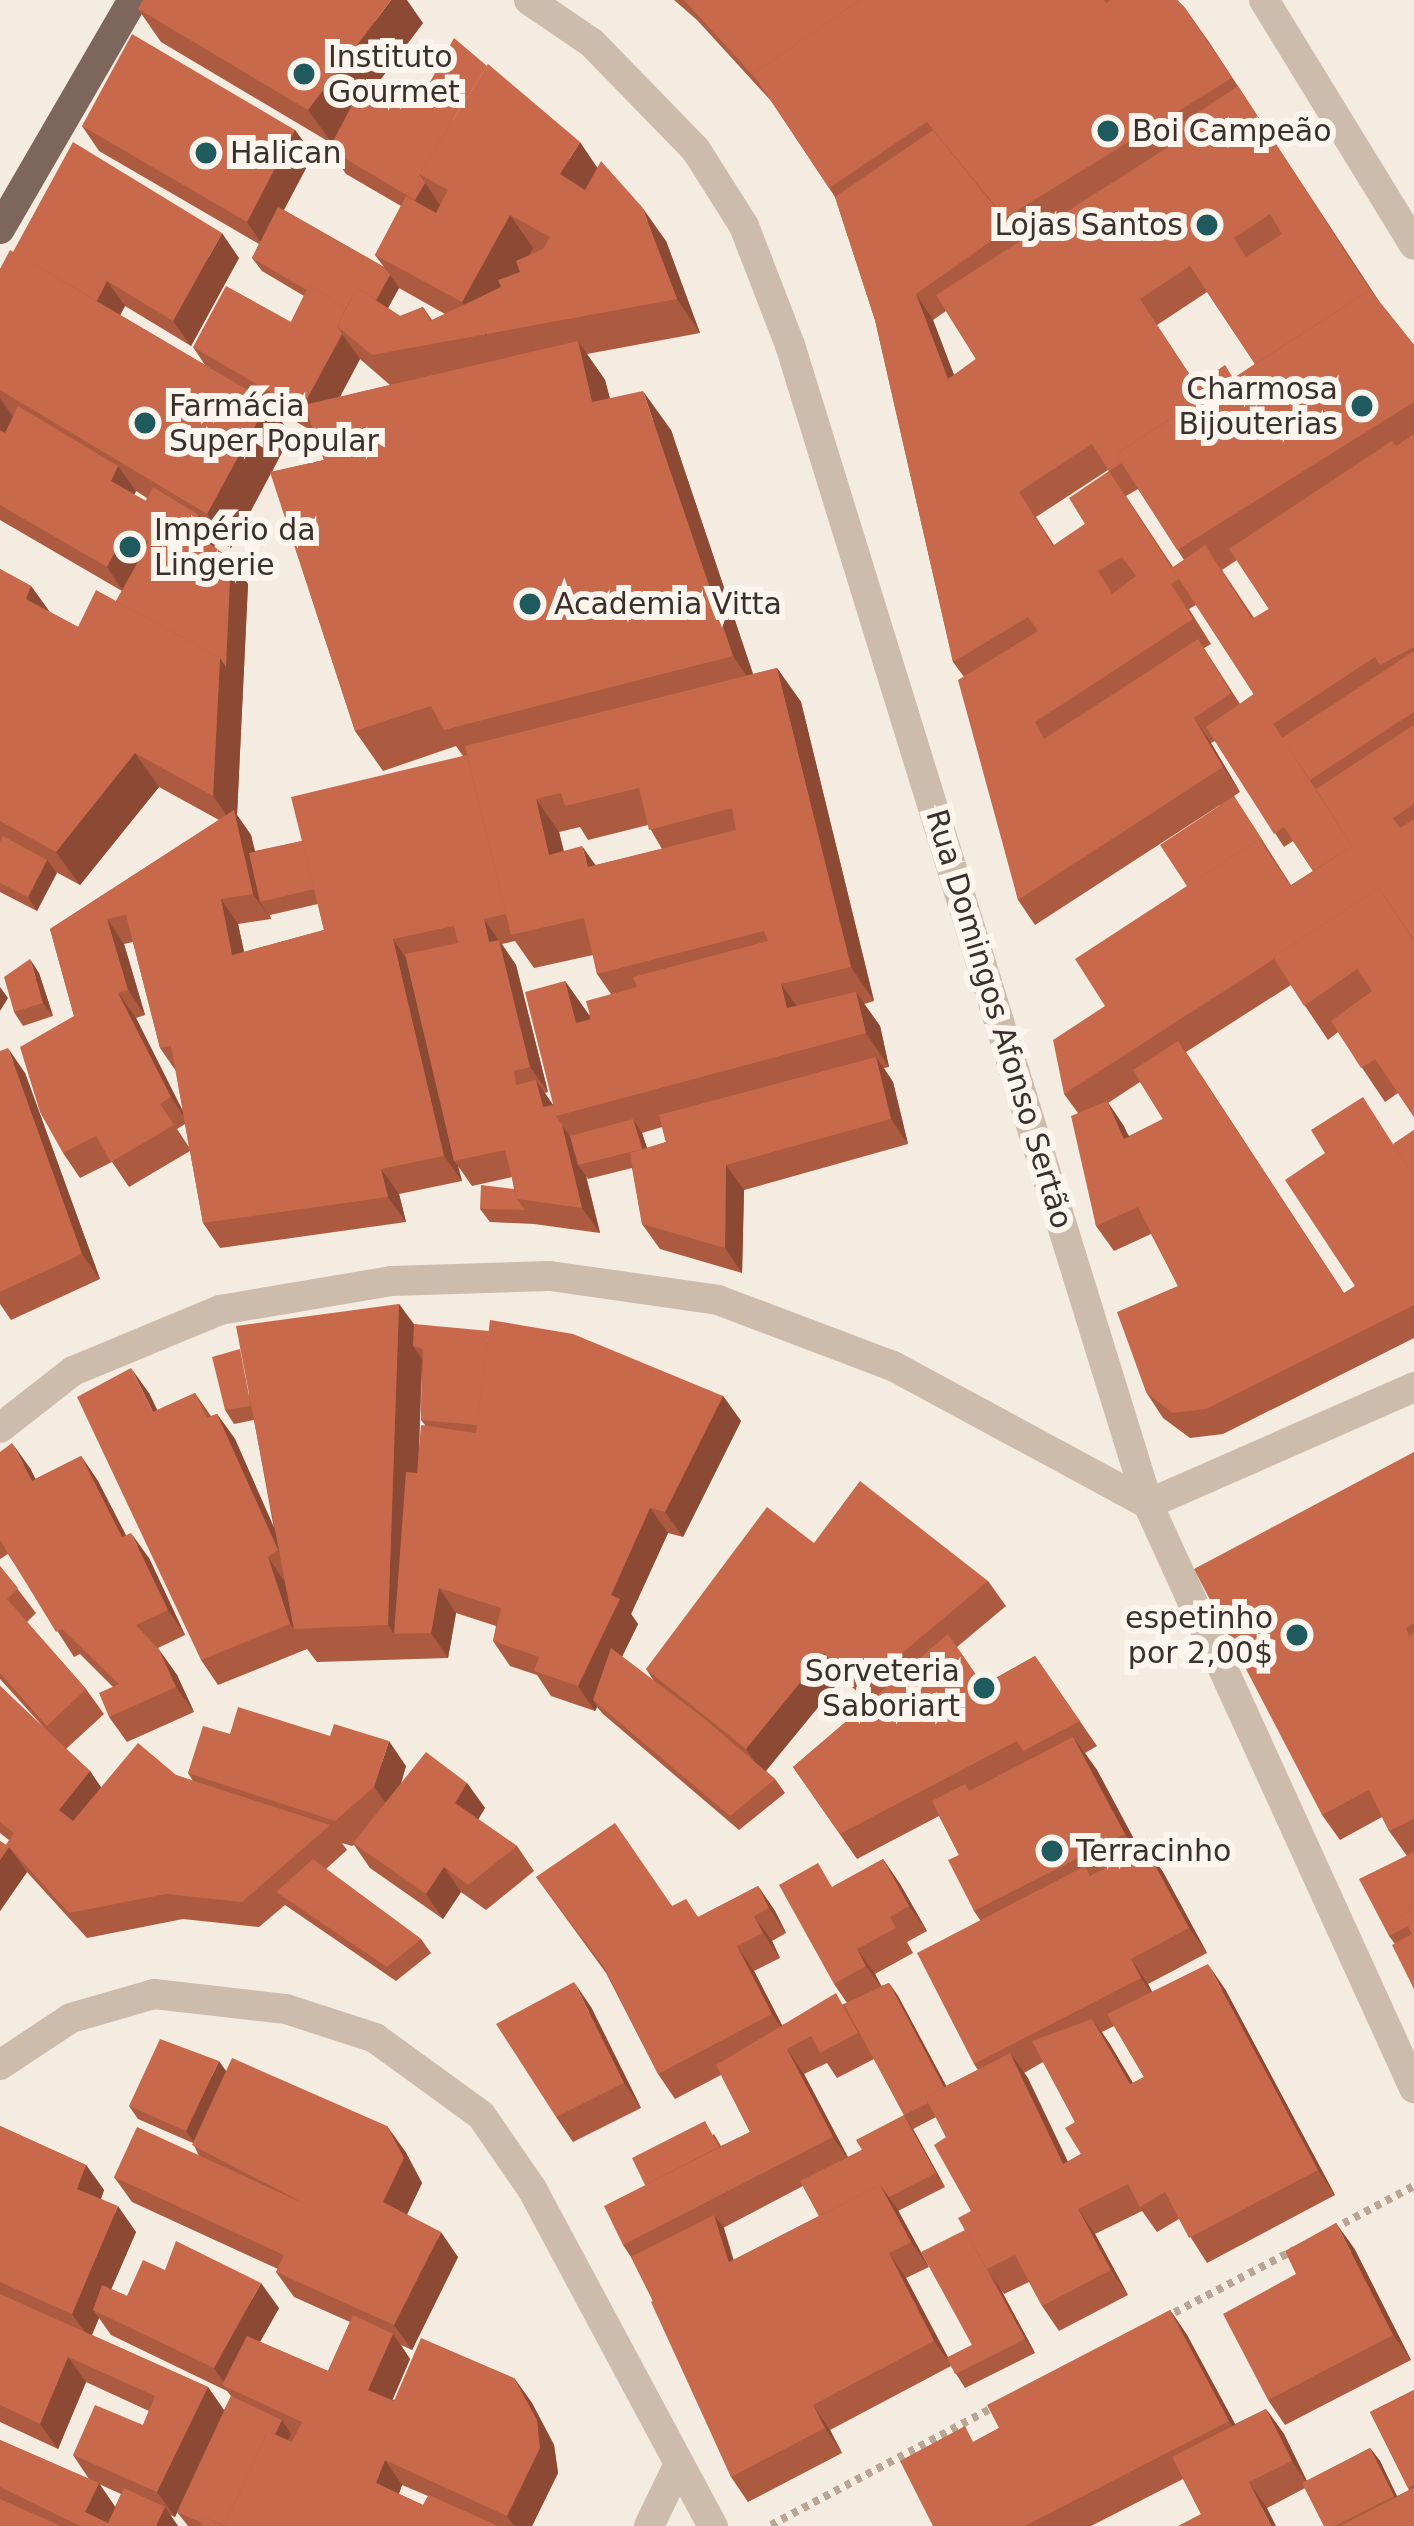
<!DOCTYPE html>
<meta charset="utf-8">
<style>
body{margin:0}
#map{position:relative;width:1414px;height:2526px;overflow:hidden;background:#f4ebe1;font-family:"DejaVu Sans",sans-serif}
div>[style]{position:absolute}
.path>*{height:8px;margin-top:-4px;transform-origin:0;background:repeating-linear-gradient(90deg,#b9a596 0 6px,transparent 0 12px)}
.street>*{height:30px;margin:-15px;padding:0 15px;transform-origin:15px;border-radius:15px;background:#cdbbac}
.primary>*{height:30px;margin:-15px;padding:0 15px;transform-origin:15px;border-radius:15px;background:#7d675c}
.wall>*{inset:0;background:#ac5a40}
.shaded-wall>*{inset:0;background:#8c4a34}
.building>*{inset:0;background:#c8694b}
.dots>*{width:33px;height:33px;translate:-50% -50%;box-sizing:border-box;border:6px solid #fbf5ee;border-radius:50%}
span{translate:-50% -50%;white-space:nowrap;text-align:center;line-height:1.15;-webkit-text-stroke:12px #fbf5ee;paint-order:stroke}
.poi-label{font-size:30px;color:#3b302b}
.left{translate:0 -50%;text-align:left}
.right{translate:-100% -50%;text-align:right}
.street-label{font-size:30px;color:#3b302b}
</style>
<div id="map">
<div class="path">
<i style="left:1333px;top:2229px;width:92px;rotate:-28deg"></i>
<i style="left:1164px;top:2318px;width:147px;rotate:-27.6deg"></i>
<i style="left:771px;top:2525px;width:255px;rotate:-27.9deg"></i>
</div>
<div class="street">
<i style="left:529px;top:0;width:76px;rotate:34.3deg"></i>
<i style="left:592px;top:43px;width:149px;rotate:45.8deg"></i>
<i style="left:696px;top:150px;width:90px;rotate:57.7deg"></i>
<i style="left:744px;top:226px;width:128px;rotate:68.9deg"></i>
<i style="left:790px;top:345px;width:1213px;rotate:72.83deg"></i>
<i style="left:1148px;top:1504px;width:642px;rotate:65.51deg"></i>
<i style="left:1264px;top:0;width:287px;rotate:58.5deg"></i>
<i style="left:0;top:1428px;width:93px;rotate:-38deg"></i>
<i style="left:73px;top:1371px;width:159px;rotate:-22.5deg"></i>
<i style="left:220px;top:1310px;width:174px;rotate:-9.6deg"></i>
<i style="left:392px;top:1281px;width:158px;rotate:-1.8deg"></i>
<i style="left:550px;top:1276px;width:170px;rotate:8.1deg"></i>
<i style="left:718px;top:1300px;width:187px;rotate:20.7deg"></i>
<i style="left:893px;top:1366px;width:290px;rotate:28.4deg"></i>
<i style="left:1148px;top:1504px;width:291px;rotate:-23.7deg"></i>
<i style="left:0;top:2065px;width:85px;rotate:-33.5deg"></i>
<i style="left:71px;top:2018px;width:86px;rotate:-16.1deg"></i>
<i style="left:154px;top:1994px;width:133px;rotate:6.5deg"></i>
<i style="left:286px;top:2009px;width:94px;rotate:18deg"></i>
<i style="left:375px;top:2038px;width:131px;rotate:36deg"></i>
<i style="left:481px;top:2115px;width:90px;rotate:55.4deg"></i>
<i style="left:532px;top:2189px;width:383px;rotate:61.8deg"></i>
<i style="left:649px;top:2526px;width:69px;rotate:-64.2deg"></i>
</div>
<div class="primary">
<i style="left:0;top:229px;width:265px;rotate:-59.9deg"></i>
</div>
<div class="wall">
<i style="clip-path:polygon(evenodd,674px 0,1177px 0,1185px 8px,1209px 42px,1379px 301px,1414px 345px,1414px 1117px,1398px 1093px,1385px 1102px,1338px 1032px,1328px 1040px,1291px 985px,1186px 1052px,1344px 1293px,1355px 1286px,1395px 1143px,1414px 1130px,1414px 1338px,1223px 1434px,1190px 1438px,1163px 1418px,1146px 1392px,1178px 1286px,1151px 1234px,1114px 1251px,1096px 1226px,1078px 1113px,1064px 1094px,1105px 1006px,1187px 886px,1220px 805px,1035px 925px,1018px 900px,964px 677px,953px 662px,875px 320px,835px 197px,772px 102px,697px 20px,674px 0,1207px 292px,1255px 364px,1234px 378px,1196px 384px,1157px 325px,1207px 292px,674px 0,946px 311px,976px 359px,954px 375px,933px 320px,946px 311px,674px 0,1108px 470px,1109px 471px,1085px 524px,1054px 545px,1036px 517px,1108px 470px,674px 0,1138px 489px,1184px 560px,1173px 567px,1126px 496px,1138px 489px,674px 0,1237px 560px,1269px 609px,1254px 618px,1222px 570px,1237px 560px,674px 0,1196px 605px,1254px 694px,1240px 704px,1204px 648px,1211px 644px,1189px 609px,1196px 605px,674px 0,1215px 741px,1284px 847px,1293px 841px,1313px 871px,1291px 885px,1234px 796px,1240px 792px,1211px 743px,1215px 741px,674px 0,1140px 1082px,1163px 1119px,1129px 1136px,1108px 1103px,1140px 1082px)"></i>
<i style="clip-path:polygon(evenodd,138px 9px,423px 23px,375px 87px,416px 108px,597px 168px,666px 241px,700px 333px,587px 354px,605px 380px,610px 398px,671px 430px,753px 674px,777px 668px,801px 702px,874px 1001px,864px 1004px,880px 1026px,889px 1067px,884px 1068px,893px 1082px,908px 1144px,744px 1190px,742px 1273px,660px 1249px,642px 1224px,632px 1168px,588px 1179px,586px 1176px,600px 1233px,534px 1224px,490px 1222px,480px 1209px,514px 1189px,512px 1177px,472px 1186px,458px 1166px,462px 1181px,399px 1194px,406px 1222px,220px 1248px,203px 1223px,190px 1151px,129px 1187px,112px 1162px,80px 1178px,63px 1153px,74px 1016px,50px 929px,219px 820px,159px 787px,80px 885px,56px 872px,37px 911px,0 892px,0 569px,31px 586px,50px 612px,78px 627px,116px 601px,122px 591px,0 520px,0 269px,13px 252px,239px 258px,191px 346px,125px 306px,120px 315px,205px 365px,193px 347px,291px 322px,304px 296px,262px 271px,252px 258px,259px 244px,99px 151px,82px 126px,295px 130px,313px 155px,284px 210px,384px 267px,375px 255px,401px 206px,346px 174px,329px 149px,331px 143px,161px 42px,138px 9px,399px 288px,445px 314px,432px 320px,423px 307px,400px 316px,388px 308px,399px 288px,138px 9px,360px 359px,390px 385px,340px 397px,360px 359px,138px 9px,272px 408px,314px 432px,324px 460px,272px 472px,291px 435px,272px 408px,138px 9px,271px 473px,355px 731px,383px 771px,456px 746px,463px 756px,302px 841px,255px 851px,251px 835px,237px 815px,248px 584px,214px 546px,217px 540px,231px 548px,271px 473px,138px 9px,136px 491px,147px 498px,146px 501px,134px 495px,136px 491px,138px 9px,648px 825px,662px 849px,596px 865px,564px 851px,559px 832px,580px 827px,588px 840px,648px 825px,138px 9px,318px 904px,324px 930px,244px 952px,238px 924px,271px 919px,270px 915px,318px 904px,138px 9px,515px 941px,534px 968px,593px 955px,597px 974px,611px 994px,589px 1015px,565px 981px,553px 1105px,545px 1093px,548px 1092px,516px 965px,502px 944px,515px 941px,138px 9px,133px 942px,160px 1048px,176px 1071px,183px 1111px,136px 1018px,145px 1015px,124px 944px,133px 942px,138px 9px,185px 1124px,189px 1147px,177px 1129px,185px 1124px,138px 9px,662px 1127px,666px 1142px,647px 1148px,642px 1133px,662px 1127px)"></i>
<i style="clip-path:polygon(39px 973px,53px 1016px,23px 1026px,14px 1012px)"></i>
<i style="clip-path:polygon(0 1051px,25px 1073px,100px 1279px,11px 1320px,0 1304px)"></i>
<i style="clip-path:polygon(evenodd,399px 1304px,414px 1324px,723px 1396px,741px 1421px,683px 1537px,668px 1533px,631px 1614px,638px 1624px,622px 1657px,654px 1681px,646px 1669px,814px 1543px,988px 1581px,1006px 1606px,957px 1647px,983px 1685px,1035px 1656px,1097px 1746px,1085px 1753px,1097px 1770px,1140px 1850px,1145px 1847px,1163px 1872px,1207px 1953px,1148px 1984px,1152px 1992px,1225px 1989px,1335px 2195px,1207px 2263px,1179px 2219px,1157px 2232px,1142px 2211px,1095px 2234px,1128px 2295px,1059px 2331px,1042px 2306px,1029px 2282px,1004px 2294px,1001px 2290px,1035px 2353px,965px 2388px,951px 2366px,830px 2430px,842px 2453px,748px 2502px,731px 2477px,653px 2301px,631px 2257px,623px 2245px,645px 2185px,714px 2134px,721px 2146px,750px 2132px,721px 2075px,675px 2099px,658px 2074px,606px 1973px,536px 1877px,673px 1906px,699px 1917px,758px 1886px,775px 1911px,786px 1933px,772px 1941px,780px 1958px,754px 1971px,782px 2025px,847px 2003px,834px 1984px,834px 1886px,883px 1859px,900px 1884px,927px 1931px,907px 1942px,913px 1953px,875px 1974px,881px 1986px,889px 1983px,898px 1996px,946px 2086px,978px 2070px,974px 2064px,980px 1920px,974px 1911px,959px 1855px,939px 1816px,857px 1859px,793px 1767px,869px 1702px,842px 1678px,766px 1771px,775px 1779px,785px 1793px,739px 1830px,603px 1714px,597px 1707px,595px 1711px,551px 1696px,537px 1675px,510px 1666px,493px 1641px,496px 1626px,456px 1613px,448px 1658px,317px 1662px,307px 1649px,218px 1685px,201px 1660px,149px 1393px,157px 1410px,195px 1393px,211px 1416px,217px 1414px,235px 1439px,274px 1529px,254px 1420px,234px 1424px,225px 1410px,399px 1304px,422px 1359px,421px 1420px,425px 1425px,419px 1456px,422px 1359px,399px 1304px,1114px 2026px,1144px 2077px,1133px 2083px,1102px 2032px,1114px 2026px,399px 1304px,874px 2059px,904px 2115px,862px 2150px,848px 2157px,804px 2074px,827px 2063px,837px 2078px,874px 2059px,399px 1304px,1043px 2062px,1075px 2122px,1081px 2154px,1067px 2162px,1024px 2073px,1043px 2062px,399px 1304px,936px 2117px,946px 2137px,971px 2211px,965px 2230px,972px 2345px,948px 2357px,906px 2278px,929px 2267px,898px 2211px,945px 2187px,913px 2129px,936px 2117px,399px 1304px,803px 2186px,819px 2216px,733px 2260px,723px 2228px,803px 2186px)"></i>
<i style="clip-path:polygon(0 1452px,30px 1468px,35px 1479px,81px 1456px,98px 1481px,126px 1535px,149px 1558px,185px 1635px,158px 1648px,177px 1675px,194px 1712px,127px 1742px,109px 1717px,113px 1687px,80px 1654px,74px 1657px,8px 1554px,0 1559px)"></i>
<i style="clip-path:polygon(1414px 1452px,1414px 1989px,1395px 1944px,1389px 1936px,1407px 1856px,1389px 1831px,1382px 1817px,1340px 1840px,1322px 1815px)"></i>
<i style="clip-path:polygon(0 1566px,36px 1613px,27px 1622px,86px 1689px,104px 1714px,66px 1749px,90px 1771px,101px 1788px,176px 1775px,193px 1781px,188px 1773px,230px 1734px,406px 1766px,401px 1784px,467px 1783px,485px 1808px,478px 1819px,517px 1846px,534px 1871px,486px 1910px,461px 1892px,443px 1919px,370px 1868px,354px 1845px,352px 1846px,342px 1843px,347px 1850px,326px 1869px,421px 1939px,431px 1953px,396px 1981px,285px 1905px,259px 1927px,183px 1919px,87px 1938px,27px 1872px,0 1911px,0 1841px,6px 1845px,9px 1840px,0 1833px,0 1686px,47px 1731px,0 1679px)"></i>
<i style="clip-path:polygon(591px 2007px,641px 2108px,573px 2142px,556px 2117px)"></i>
<i style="clip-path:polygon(evenodd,226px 2071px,405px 2151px,422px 2183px,407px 2214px,458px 2257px,412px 2350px,401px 2345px,410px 2359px,392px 2400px,514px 2378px,532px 2403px,554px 2445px,558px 2473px,532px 2526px,188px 2526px,177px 2512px,175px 2517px,170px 2515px,178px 2526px,0 2526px,0 2440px,89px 2479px,73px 2455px,143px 2425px,149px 2411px,86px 2382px,58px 2449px,0 2422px,0 2126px,86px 2165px,104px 2190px,101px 2199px,136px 2232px,111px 2289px,127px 2296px,165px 2270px,279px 2308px,260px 2342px,328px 2371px,350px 2322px,294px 2297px,276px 2272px,278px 2269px,132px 2202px,114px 2177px,199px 2156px,193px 2143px,138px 2119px,129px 2106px,226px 2071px,99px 2318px,111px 2335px,227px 2391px,231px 2396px,224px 2410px,208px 2387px,92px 2335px,99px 2318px,226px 2071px,99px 2484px,121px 2494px,115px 2507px,99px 2484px,226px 2071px,402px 2485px,428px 2496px,423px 2505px,399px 2494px,402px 2485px)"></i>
<i style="clip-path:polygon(1354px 2248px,1411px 2360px,1285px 2425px,1268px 2400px)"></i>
<i style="clip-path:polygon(1170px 2310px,1187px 2335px,1235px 2424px,1266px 2409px,1284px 2434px,1307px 2481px,1370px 2448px,1380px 2461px,1397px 2496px,1409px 2490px,1370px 2412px,1414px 2390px,1414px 2526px,1324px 2526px,1305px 2488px,1267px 2508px,1201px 2514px,1183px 2479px,1091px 2526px,933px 2526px,975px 2441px,999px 2428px)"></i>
</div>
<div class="shaded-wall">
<i style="clip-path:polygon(391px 0,407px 0,423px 23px,332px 143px,308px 110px)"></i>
<i style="clip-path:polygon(295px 130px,313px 155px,264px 247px,247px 222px)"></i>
<i style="clip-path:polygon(580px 142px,603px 176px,584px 207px,560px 174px)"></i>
<i style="clip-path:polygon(425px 183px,442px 208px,433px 225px,415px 200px)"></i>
<i style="clip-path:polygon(642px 207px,666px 241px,700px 333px,677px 299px)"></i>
<i style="clip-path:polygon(510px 215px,533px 248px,486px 336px,462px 302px)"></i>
<i style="clip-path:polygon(222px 233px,239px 258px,191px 346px,173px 321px)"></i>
<i style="clip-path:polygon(390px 275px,399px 288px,372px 337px,363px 324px)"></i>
<i style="clip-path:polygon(107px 281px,125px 306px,112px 331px,94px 306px)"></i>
<i style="clip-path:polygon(916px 294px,933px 320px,965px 404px,948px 379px)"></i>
<i style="clip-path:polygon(342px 334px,360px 359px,319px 435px,301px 410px)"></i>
<i style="clip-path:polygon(578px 341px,605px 380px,620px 441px,592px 402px)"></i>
<i style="clip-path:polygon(643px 391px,671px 430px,760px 695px,733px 656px)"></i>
<i style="clip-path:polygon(0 398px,15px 420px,0 442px)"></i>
<i style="clip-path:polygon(268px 402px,291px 435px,231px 548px,207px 514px)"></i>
<i style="clip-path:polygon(118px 466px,136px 491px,128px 506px,111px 481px)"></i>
<i style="clip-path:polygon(199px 515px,217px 540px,210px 556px,192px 531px)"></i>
<i style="clip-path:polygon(126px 530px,143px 555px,124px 592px,107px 567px)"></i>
<i style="clip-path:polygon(231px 559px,248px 584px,237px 815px,251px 835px,266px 900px,260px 902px,271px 919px,253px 894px,236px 829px,213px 796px,220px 658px)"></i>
<i style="clip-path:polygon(31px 586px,55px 620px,26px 599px)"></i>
<i style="clip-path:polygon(777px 668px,801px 702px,874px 1001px,851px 967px)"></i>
<i style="clip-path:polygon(1194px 718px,1211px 743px,1240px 792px,1223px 767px)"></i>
<i style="clip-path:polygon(135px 753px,159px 787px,80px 885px,56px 852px)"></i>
<i style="clip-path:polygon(536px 799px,559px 832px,572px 888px,549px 855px)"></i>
<i style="clip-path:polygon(582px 846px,606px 880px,588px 867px)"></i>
<i style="clip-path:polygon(47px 860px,57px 873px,37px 911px,28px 897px)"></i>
<i style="clip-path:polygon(221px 899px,238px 924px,250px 980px,232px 955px)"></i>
<i style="clip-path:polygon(107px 919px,124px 944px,145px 1015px,128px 990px)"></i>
<i style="clip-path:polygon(484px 919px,516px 965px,548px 1092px,530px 1067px,489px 942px)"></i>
<i style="clip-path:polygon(393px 939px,410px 964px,454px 1161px,458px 1166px,462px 1181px,444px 1156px)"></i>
<i style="clip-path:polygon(30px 959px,39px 973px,53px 1016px,43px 1003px)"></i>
<i style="clip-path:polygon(565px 981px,589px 1015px,599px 1057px,576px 1023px)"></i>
<i style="clip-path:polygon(781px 984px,805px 1018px,787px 1008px)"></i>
<i style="clip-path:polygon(0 987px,8px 998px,0 1011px)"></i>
<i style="clip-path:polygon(856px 992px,880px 1026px,889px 1067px,866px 1033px)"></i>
<i style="clip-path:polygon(118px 993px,136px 1018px,188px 1122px,171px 1097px)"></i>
<i style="clip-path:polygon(8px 1048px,25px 1073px,100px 1279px,82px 1254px)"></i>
<i style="clip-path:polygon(876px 1057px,893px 1082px,908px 1144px,891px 1119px)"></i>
<i style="clip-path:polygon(536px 1080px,553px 1105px,543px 1107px)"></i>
<i style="clip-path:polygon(1107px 1101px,1124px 1126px,1141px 1164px,1124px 1139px)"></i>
<i style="clip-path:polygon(633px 1119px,642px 1133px,652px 1163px,643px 1150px)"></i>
<i style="clip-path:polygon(562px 1125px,579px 1150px,578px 1165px,586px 1176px,600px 1233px,582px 1208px)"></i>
<i style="clip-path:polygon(726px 1165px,744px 1190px,742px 1273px,725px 1248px)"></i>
<i style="clip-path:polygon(381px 1169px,399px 1194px,406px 1222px,388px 1197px)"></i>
<i style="clip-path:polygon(399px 1304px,423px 1338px,413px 1346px,422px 1359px,412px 1633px,394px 1634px,388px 1625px)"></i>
<i style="clip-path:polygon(131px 1368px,149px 1393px,170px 1437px,153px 1412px)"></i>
<i style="clip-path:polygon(723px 1396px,741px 1421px,683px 1537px,665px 1512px)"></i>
<i style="clip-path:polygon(217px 1414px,235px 1439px,295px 1575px,278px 1550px)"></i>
<i style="clip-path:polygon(12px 1443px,30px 1468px,49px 1506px,32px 1481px)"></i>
<i style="clip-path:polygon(81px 1456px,98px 1481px,139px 1562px,122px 1537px)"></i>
<i style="clip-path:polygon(650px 1508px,668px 1533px,631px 1614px,638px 1624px,598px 1705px,593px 1700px,597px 1707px,595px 1711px,578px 1686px,611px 1595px)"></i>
<i style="clip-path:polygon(131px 1533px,149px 1558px,185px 1635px,168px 1610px)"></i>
<i style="clip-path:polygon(268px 1557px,285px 1582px,294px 1629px,290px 1624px)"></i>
<i style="clip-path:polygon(439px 1588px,456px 1613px,448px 1658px,431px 1633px)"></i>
<i style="clip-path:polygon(159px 1650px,177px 1675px,194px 1712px,176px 1687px)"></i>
<i style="clip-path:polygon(824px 1653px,842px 1678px,763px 1774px,746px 1749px)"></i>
<i style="clip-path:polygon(1073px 1737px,1097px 1770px,1149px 1868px,1125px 1834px)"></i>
<i style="clip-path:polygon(389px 1741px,406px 1766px,392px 1812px,374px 1787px)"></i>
<i style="clip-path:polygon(90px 1771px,107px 1796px,77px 1835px,59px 1810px)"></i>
<i style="clip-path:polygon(467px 1783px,485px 1808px,473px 1828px,455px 1803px)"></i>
<i style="clip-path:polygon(9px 1847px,27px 1872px,0 1911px,0 1860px)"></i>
<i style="clip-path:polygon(1145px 1847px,1163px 1872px,1207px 1953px,1189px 1928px)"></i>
<i style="clip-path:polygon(883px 1859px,900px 1884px,927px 1931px,909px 1906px)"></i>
<i style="clip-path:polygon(444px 1867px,461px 1892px,443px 1919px,426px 1894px)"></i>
<i style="clip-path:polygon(758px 1886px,775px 1911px,786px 1933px,769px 1908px)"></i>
<i style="clip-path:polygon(754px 1916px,772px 1941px,780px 1958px,763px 1933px)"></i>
<i style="clip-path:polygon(737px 1946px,754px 1971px,789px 2039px,772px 2014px)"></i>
<i style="clip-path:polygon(857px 1949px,875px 1974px,884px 1991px,866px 1966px)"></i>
<i style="clip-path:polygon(1131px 1959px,1148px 1984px,1158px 2003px,1141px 1978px)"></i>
<i style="clip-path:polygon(1208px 1964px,1225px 1989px,1335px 2195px,1318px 2170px)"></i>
<i style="clip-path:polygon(574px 1982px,591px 2007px,641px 2108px,624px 2083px)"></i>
<i style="clip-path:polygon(889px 1983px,898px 1996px,957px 2106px,947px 2093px)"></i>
<i style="clip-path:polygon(1092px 2019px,1110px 2044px,1148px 2109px,1130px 2084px)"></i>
<i style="clip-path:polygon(787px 2049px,804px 2074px,850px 2162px,833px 2137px)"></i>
<i style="clip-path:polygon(1010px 2053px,1028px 2078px,1081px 2189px,1063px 2164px)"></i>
<i style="clip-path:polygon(219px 2061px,229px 2075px,196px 2145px,186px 2131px)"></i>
<i style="clip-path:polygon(904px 2115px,913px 2129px,945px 2187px,936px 2173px)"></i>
<i style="clip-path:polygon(387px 2126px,405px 2151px,422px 2183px,401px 2227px,383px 2202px)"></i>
<i style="clip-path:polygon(86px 2165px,104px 2190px,95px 2214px,77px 2189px)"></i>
<i style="clip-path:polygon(880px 2185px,898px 2210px,929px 2267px,911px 2242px)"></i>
<i style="clip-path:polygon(118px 2206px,136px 2232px,101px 2313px,93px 2310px,99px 2318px,90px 2339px,72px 2314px)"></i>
<i style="clip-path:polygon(1078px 2209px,1095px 2234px,1128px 2295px,1111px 2270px)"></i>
<i style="clip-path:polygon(714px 2215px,724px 2228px,743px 2291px,733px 2277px)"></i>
<i style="clip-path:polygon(1336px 2223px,1354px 2248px,1411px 2360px,1393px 2335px)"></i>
<i style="clip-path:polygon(441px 2232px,458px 2257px,412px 2350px,394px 2325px)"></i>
<i style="clip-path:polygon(889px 2253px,906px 2278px,952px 2366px,934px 2341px)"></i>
<i style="clip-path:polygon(992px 2277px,1001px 2290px,1035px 2353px,1025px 2339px)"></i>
<i style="clip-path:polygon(261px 2283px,279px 2308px,233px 2390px,227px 2387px,214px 2368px)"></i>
<i style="clip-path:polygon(1170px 2310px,1187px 2335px,1247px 2446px,1229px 2421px)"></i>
<i style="clip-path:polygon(393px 2334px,410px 2359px,386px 2415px,368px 2390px)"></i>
<i style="clip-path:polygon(68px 2357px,86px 2382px,58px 2449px,40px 2424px)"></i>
<i style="clip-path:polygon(514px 2378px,532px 2403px,554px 2445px,558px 2473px,532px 2526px,514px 2526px,507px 2516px)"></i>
<i style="clip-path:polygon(208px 2387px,225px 2412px,175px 2517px,157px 2492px)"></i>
<i style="clip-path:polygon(813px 2405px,830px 2430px,842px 2453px,825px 2428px)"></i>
<i style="clip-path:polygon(1266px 2409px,1284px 2434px,1309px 2486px,1292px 2461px)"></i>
<i style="clip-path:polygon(282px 2420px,291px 2434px,247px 2526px,231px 2526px)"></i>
<i style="clip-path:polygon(1370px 2448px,1380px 2461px,1403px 2509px,1394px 2496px)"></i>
<i style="clip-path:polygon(385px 2460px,402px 2485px,393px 2508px,376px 2483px)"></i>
<i style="clip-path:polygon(1249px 2482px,1267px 2508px,1276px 2526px,1271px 2526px)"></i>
<i style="clip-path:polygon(99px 2483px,116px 2508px,108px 2526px,85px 2512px)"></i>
<i style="clip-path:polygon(165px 2507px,178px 2526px,156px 2526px)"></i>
</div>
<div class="building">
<i style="clip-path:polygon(143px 0,391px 0,308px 110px,138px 9px)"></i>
<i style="clip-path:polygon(684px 0,860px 0,753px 74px,758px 81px)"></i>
<i style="clip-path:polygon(860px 0,1104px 0,1106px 3px,1111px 0,1177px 0,1185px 8px,1232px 78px,1005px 218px,927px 122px,829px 188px,753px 74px)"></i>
<i style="clip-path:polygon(132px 34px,295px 130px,247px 222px,82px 126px)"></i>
<i style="clip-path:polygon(454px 38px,487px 66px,419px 174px,425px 183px,415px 200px,329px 149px,364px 82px,416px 108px)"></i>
<i style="clip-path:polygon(488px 64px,580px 142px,560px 174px,585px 190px,601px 161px,642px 207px,677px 299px,372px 355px,337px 326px,357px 288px,400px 316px,423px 307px,430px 321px,501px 287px,498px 280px,520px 272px,516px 261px,543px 249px,550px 237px,510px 215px,462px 302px,375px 255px,406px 196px,436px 213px,448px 190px,419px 174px)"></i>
<i style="clip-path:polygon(evenodd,1238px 86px,1372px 293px,1370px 290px,1255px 364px,1190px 266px,1140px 299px,1196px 385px,1225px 365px,1233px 378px,1116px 454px,1122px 463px,1109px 471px,1179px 579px,1171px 584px,1193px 619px,1035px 722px,1044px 739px,1198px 639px,1231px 693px,1194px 718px,1223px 767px,1018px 900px,958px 680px,1038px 631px,1028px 617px,953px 662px,875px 320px,835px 197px,933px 130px,1011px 227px,916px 294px,948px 379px,976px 359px,936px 295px,1187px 135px,1180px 124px,1238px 86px,1270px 214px,1282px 234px,1246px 257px,1234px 238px,1270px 214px,1238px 86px,1092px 444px,1109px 471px,1069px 498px,1085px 524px,1053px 546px,1019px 492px,1092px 444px,1238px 86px,1122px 557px,1136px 576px,1112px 594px,1098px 571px,1122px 557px)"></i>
<i style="clip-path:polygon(73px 142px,222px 233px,173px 321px,107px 281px,97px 301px,13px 252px)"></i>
<i style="clip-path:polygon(278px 207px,384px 267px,390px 275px,376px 300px,357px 288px,346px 308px,309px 285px,307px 290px,252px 258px)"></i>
<i style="clip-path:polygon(10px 250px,268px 402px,207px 514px,0 390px,0 269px)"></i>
<i style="clip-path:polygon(309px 285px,346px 308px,337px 326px,342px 334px,301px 410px,193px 347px,226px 286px,291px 322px)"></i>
<i style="clip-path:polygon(1370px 290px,1414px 345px,1414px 402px,1177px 550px,1116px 454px)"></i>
<i style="clip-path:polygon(578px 341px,592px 402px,643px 391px,733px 656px,444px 730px,431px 706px,355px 731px,270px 472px,324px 460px,304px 405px)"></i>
<i style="clip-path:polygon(18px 406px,118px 466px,111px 481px,146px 501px,153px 487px,199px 515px,192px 531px,231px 559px,226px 667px,220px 658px,116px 601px,149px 542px,126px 530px,107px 567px,0 505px,0 430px,5px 433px)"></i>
<i style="clip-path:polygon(1414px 434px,1414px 647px,1380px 665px,1375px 657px,1273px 724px,1172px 568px,1205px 545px,1252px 619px,1269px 609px,1229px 549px,1392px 441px,1396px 446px)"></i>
<i style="clip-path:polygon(0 569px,31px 586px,26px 599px,78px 627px,96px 590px,220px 658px,213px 796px,135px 753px,56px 852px,0 821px)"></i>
<i style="clip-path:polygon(1414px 651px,1414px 712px,1310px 780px,1282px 738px)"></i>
<i style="clip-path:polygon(evenodd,777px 668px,851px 967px,781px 984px,787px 1008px,856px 992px,866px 1033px,556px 1116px,525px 992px,565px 981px,576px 1023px,591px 1019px,586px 1001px,637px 987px,633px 977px,768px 941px,764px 931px,597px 974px,584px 918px,511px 935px,465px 746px,777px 668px,639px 788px,649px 830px,732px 808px,736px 830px,588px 867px,582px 846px,549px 855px,536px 799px,561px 793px,565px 806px,639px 788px)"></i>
<i style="clip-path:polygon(1254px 694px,1352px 846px,1313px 871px,1284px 827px,1274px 834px,1206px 727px)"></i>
<i style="clip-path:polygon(1414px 725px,1414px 804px,1393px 818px,1400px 828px,1414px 819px,1414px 940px,1379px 888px,1273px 957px,1274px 959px,1064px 1094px,1053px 1040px,1105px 1006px,1075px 959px,1259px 839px,1291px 886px,1352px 846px,1316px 789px)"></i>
<i style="clip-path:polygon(467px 755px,506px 914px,484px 919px,489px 942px,499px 940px,530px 1067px,514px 1071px,516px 1085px,536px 1080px,543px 1107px,553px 1105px,556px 1116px,562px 1125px,582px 1208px,517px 1199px,505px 1150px,454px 1161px,405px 954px,458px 943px,454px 926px,393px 939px,444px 1156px,381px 1169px,388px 1197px,203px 1223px,171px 1046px,160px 1048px,126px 915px,107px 919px,128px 990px,118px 993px,171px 1097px,160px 1104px,174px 1125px,111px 1162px,96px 1136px,63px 1153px,40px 1112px,20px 1047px,74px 1016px,50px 929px,234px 810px,253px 894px,221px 899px,232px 955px,324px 930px,291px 797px)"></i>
<i style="clip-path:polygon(1234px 796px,1263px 841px,1262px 842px,1259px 839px,1187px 886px,1160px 845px)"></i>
<i style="clip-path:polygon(3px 836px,47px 860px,28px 897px,0 883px,0 842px)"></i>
<i style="clip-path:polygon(302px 841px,314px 889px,260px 902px,249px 853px)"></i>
<i style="clip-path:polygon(1379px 888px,1414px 941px,1414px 1117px,1375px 1059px,1361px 1068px,1331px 1021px,1372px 991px,1357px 969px,1304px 1006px,1273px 957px)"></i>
<i style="clip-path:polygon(30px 959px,43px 1003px,14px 1012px,4px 977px)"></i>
<i style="clip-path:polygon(1178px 1041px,1344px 1294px,1355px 1286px,1285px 1180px,1325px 1153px,1311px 1130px,1363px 1097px,1414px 1177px,1414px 1305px,1206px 1409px,1172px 1413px,1146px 1392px,1117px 1312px,1178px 1286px,1138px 1207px,1096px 1226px,1071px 1116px,1107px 1101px,1124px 1139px,1163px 1119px,1133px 1070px)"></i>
<i style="clip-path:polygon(8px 1048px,82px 1254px,0 1292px,0 1051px)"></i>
<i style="clip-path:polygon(876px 1057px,891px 1119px,726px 1165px,725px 1248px,642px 1224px,630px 1153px,666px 1142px,659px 1115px)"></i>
<i style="clip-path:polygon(633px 1119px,642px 1149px,578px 1165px,570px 1136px)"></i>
<i style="clip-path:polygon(1414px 1130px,1414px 1177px,1393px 1144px)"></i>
<i style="clip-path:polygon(481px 1185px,514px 1189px,517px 1199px,525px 1210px,480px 1209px)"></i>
<i style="clip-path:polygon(399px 1304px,388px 1625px,294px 1629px,236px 1326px)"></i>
<i style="clip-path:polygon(490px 1320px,573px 1334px,723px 1396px,665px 1512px,650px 1508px,611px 1595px,620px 1599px,578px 1686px,534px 1671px,539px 1657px,493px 1641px,501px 1608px,439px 1588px,431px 1633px,394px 1634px,406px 1472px,417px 1473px,421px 1425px,476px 1433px)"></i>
<i style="clip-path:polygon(414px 1324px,489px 1331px,477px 1425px,421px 1420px,423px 1349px,413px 1346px)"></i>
<i style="clip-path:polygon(240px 1349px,251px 1406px,225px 1410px,212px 1357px)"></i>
<i style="clip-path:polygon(131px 1368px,153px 1412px,195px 1393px,207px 1418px,217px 1414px,278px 1550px,268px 1557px,290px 1624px,201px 1660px,77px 1397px)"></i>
<i style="clip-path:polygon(12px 1443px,32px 1481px,81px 1456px,122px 1537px,131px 1533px,168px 1610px,136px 1625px,159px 1650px,176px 1687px,109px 1717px,99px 1693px,119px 1684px,62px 1629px,56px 1632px,0 1540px,0 1452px)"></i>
<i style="clip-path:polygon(1414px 1452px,1414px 1623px,1406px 1628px,1409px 1636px,1414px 1633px,1414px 1819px,1389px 1831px,1369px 1790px,1322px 1815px,1194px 1569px)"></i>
<i style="clip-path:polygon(860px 1481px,988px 1581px,863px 1686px,824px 1653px,746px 1749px,646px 1669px,767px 1507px,814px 1543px)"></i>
<i style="clip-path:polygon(0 1566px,18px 1588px,7px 1599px,86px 1689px,47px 1726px,0 1673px)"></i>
<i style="clip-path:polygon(948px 1634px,983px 1686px,1035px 1656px,1080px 1721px,1023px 1751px,1017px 1741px,840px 1834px,793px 1767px)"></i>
<i style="clip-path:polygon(611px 1648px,701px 1716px,775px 1779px,730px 1816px,593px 1700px)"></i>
<i style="clip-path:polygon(0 1686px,90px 1771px,59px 1810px,73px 1821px,138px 1743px,176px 1775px,330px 1825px,242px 1902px,166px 1894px,69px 1913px,9px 1847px,0 1860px,0 1841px,6px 1845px,14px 1833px,0 1822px)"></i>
<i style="clip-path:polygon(238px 1707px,330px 1736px,334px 1724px,389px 1741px,374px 1787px,335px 1821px,188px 1773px,203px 1726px,230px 1734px)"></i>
<i style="clip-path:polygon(1073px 1737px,1125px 1834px,974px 1911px,948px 1860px,959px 1855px,932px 1801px,965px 1784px,969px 1791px)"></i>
<i style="clip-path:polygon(426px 1752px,467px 1783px,455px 1803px,517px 1846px,468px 1885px,444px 1867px,426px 1894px,353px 1843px)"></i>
<i style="clip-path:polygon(615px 1823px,672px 1906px,686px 1899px,698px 1917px,758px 1886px,769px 1908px,754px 1916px,763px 1933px,737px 1946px,772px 2014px,658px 2074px,604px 1967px,536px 1877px)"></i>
<i style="clip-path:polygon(1145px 1847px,1189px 1928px,1131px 1959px,1141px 1978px,974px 2064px,917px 1953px,1085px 1866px,1090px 1876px)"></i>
<i style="clip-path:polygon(1414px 1852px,1414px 1909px,1402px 1915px,1408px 1926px,1389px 1936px,1359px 1879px)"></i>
<i style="clip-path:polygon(313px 1859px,421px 1939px,387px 1967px,276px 1892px)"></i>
<i style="clip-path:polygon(883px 1859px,909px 1906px,890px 1917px,896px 1928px,857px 1949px,866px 1966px,834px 1984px,779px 1885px,818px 1863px,832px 1887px)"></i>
<i style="clip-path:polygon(1414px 1909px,1414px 1989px,1392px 1945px,1412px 1934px,1402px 1915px)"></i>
<i style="clip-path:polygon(1208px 1964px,1318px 2170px,1189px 2238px,1165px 2192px,1140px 2207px,1128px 2184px,1078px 2209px,1111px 2270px,1042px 2306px,1015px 2255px,987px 2269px,958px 2218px,971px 2211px,934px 2145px,946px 2137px,925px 2097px,1010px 2053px,1063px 2164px,1081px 2154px,1065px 2128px,1075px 2122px,1032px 2041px,1092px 2019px,1130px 2084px,1144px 2077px,1107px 2014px)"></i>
<i style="clip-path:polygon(574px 1982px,624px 2083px,556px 2117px,496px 2024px)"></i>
<i style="clip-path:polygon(889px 1983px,944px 2087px,925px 2097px,928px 2103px,904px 2115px,844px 2004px)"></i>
<i style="clip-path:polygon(836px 1993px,858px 2033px,820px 2053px,811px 2036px,787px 2049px,833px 2137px,623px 2245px,604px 2206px,750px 2132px,716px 2065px)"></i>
<i style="clip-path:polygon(160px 2039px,219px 2061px,186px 2131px,129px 2106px)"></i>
<i style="clip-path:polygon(232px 2058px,387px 2126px,404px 2158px,383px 2202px,441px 2232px,394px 2325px,276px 2272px,284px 2255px,114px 2177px,137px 2127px,307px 2205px,192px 2145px)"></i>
<i style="clip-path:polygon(904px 2115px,936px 2173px,889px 2197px,880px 2185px,819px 2216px,800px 2181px,862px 2150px,856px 2140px)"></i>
<i style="clip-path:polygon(705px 2121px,719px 2147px,645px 2185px,632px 2158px)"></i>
<i style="clip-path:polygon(0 2126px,86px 2165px,77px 2189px,118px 2206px,72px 2314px,0 2282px)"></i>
<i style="clip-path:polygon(880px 2185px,911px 2242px,889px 2253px,934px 2341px,813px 2405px,825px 2428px,731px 2477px,651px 2302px)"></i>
<i style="clip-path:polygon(714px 2215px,729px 2263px,653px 2301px,631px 2257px)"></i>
<i style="clip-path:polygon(1336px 2223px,1393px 2335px,1268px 2400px,1223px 2314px,1296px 2274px,1285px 2251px)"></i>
<i style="clip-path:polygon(965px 2230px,1025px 2339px,955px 2374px,947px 2358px,972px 2345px,921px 2252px)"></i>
<i style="clip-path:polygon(176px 2241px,261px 2283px,214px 2368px,93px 2310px,102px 2285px,127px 2296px,143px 2260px,165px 2270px)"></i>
<i style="clip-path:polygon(0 2294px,208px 2387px,157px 2492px,73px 2455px,95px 2405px,143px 2425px,155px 2396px,68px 2357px,40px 2424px,0 2405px)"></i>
<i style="clip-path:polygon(1170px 2310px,1229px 2421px,1025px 2526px,933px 2526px,900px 2461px,965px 2426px,973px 2442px,999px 2428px,987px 2405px)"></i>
<i style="clip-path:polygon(353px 2315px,393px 2334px,368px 2390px,394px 2401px,421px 2338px,514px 2378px,537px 2420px,540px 2448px,507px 2516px,385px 2460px,376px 2483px,423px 2505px,429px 2495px,498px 2526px,224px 2526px,268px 2431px,292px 2442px,302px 2422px,222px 2385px,247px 2336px,328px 2371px)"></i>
<i style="clip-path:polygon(1414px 2390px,1414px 2485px,1408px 2488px,1370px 2412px)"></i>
<i style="clip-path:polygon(231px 2396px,282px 2420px,275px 2434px,268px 2431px,224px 2526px,204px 2517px,202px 2523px,177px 2512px)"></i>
<i style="clip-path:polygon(1266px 2409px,1292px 2461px,1249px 2482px,1271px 2526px,1178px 2526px,1201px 2514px,1172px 2457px)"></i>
<i style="clip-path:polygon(0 2440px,99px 2483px,85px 2512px,108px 2523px,124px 2488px,165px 2507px,156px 2526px,80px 2526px,0 2487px)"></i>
<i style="clip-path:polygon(1370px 2448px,1394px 2496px,1335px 2526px,1324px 2526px,1302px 2483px)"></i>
<i style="clip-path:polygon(1414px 2488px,1414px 2526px,1340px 2526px)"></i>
<i style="clip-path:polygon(0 2499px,61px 2526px,0 2526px)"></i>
<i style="clip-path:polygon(204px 2517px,223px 2526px,201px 2526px)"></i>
</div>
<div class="dots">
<i style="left:304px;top:74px;background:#1f5a5e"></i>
<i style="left:1108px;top:131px;background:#1f5a5e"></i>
<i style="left:206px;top:153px;background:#1f5a5e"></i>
<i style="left:1207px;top:225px;background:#1f5a5e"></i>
<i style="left:1362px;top:406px;background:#1f5a5e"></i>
<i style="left:145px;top:423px;background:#1f5a5e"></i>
<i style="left:130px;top:547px;background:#1f5a5e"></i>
<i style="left:530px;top:604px;background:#1f5a5e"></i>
<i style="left:1297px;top:1635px;background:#1f5a5e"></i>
<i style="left:984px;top:1688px;background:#1f5a5e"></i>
<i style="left:1052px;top:1851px;background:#1f5a5e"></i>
</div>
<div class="poi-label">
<span class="left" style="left:328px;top:74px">Instituto<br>Gourmet</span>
<span class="left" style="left:1132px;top:131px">Boi Campeão</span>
<span class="left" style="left:230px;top:153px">Halican</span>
<span class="right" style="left:1183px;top:225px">Lojas Santos</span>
<span class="right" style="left:1338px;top:406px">Charmosa<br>Bijouterias</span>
<span class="left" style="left:169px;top:423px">Farmácia<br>Super Popular</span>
<span class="left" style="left:154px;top:547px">Império da<br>Lingerie</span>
<span class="left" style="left:554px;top:604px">Academia Vitta</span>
<span class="right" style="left:1273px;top:1635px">espetinho<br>por 2,00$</span>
<span class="right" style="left:960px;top:1688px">Sorveteria<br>Saboriart</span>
<span class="left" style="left:1076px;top:1851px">Terracinho</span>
</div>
<div class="street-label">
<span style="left:999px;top:1019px;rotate:73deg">Rua Domingos Afonso Sertão</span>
</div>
</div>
